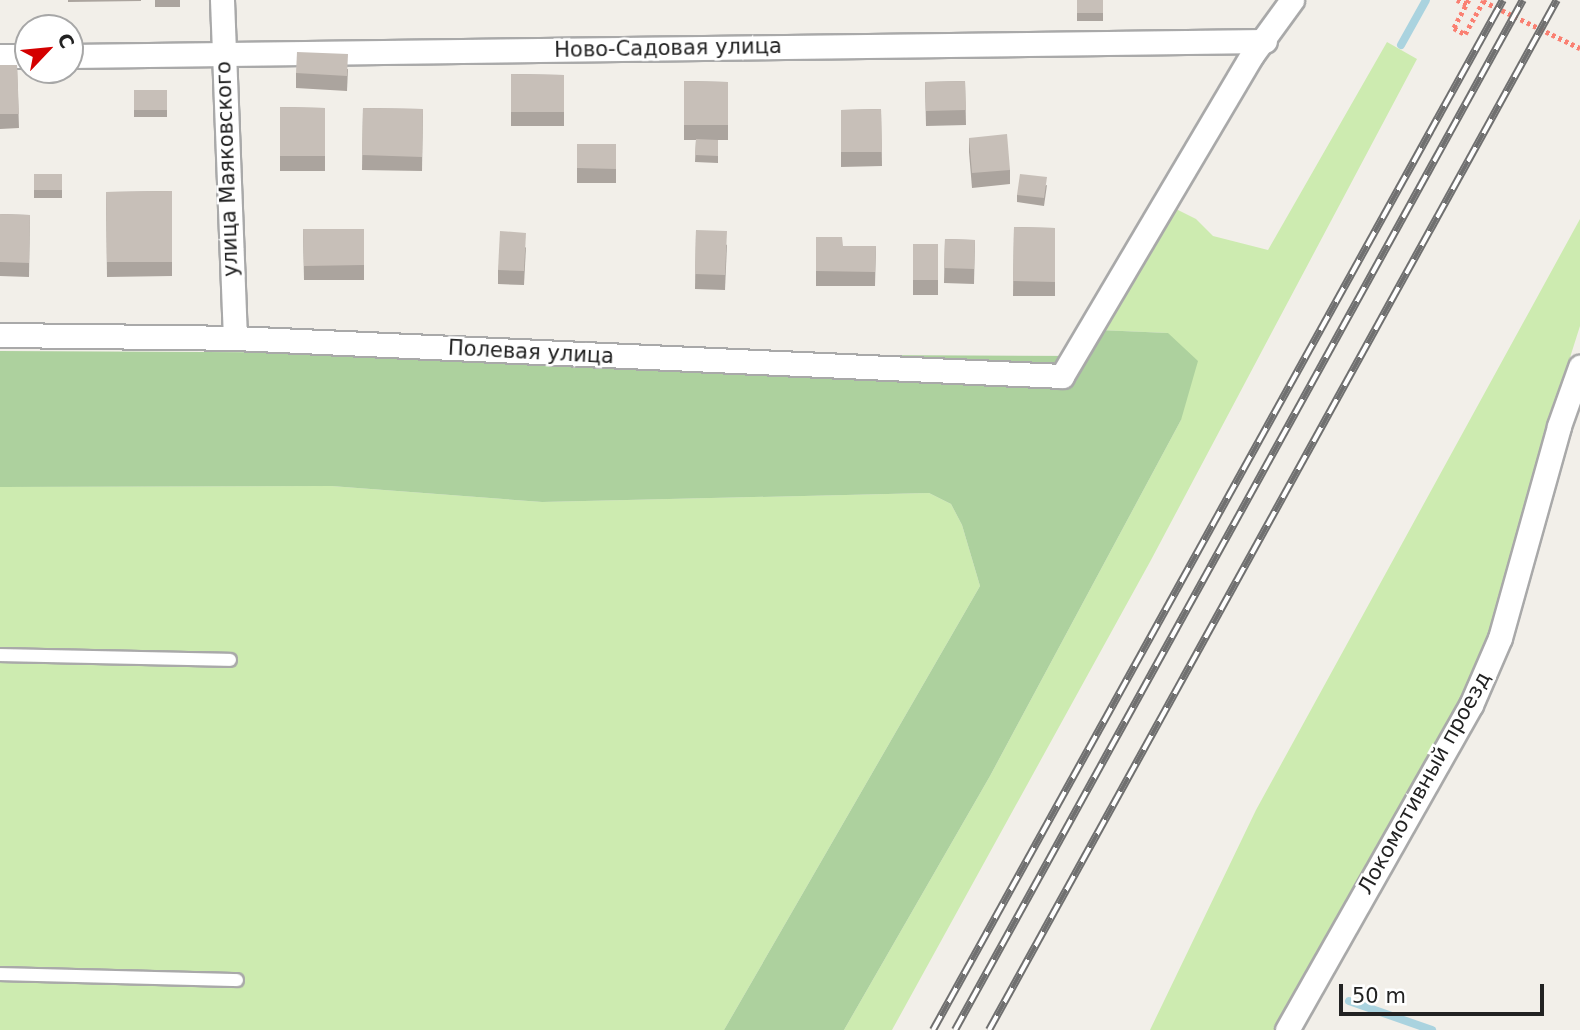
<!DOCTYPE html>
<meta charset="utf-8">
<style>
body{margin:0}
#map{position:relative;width:1580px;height:1030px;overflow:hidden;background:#f2efe9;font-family:"DejaVu Sans",sans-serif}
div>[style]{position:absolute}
.grass>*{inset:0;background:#cdebb0}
.forest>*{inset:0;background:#add19e}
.stream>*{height:8px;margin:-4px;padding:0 4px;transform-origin:4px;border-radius:4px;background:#aad3df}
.path>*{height:4.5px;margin-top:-2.25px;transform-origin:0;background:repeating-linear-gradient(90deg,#fa8072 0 3.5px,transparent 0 7px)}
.roads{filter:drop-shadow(2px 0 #a9a9a9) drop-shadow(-2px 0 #a9a9a9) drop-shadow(0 2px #a9a9a9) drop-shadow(0 -2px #a9a9a9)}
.lane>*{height:12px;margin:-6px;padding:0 6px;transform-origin:6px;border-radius:6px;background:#fff}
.street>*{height:23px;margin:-11.5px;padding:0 11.5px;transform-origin:11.5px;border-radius:11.5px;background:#fff}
.rail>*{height:8px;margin-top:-4px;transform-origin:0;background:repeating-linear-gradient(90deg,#fff 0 16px,#707070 0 32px);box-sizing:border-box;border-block:2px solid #707070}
.wall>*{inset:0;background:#aba49e}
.building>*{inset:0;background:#c7bfb8}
span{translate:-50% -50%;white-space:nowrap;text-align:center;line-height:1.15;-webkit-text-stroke:5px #fff;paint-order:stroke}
.street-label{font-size:21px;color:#222}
.north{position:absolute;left:14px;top:14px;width:70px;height:70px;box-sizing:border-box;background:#fff;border:2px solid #a7a7a7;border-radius:50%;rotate:64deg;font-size:19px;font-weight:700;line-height:28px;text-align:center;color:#222}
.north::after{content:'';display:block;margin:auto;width:24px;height:32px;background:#d40000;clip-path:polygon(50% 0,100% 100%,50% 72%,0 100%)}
.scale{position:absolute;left:1339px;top:984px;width:205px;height:32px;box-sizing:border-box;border:4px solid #222;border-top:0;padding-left:9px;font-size:21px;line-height:24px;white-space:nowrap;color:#222;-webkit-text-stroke:5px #fff;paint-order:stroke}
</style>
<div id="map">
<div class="grass">
<i style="clip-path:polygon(1387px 42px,1417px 59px,1151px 560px,892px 1030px,844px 1030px,990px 776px,1181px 420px,1168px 333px,1099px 330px,1176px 209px,1196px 219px,1213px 236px,1268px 250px)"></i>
<i style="clip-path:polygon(1580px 219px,1580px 326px,1527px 493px,1495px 621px,1456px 720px,1276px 1030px,1150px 1030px,1256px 810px)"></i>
<i style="clip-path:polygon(331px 486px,542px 502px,929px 493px,951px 504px,962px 525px,980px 586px,724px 1030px,0 1030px,0 487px)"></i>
</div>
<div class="forest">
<i style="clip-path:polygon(1099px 330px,1168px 333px,1198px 361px,1181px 420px,990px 776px,844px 1030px,724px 1030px,980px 586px,962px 525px,951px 504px,929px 493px,542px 502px,331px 486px,0 487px,0 351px,1085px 356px)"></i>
</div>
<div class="stream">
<i style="left:1401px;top:45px;width:51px;rotate:-60.9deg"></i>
<i style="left:1349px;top:1001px;width:88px;rotate:19.3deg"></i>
</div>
<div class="path">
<i style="left:1457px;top:0;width:11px;rotate:22deg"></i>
<i style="left:1469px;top:0;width:32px;rotate:118deg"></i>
<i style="left:1454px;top:28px;width:13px;rotate:29deg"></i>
<i style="left:1465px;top:34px;width:38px;rotate:-61deg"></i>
<i style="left:1483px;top:1px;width:108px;rotate:25.9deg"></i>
</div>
<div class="roads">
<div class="lane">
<i style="left:0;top:655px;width:230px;rotate:1.2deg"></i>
<i style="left:0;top:974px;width:237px;rotate:1.5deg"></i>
</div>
<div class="street">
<i style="left:222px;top:0;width:338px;rotate:87.8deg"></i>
<i style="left:0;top:56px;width:28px"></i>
<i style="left:70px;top:56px;width:1195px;rotate:-0.72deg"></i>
<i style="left:0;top:335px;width:235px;rotate:0.7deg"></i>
<i style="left:235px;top:338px;width:828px;rotate:2.63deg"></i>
<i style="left:1062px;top:376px;width:373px;rotate:-59.4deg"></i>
<i style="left:1252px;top:55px;width:68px;rotate:-54deg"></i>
<i style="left:1287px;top:1030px;width:373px;rotate:-60.5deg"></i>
<i style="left:1471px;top:705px;width:73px;rotate:-66.6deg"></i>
<i style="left:1500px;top:638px;width:220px;rotate:-74.4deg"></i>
<i style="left:1559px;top:426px;width:63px;rotate:-70.4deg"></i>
</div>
</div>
<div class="rail">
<i style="left:933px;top:1030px;width:1177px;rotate:-61.04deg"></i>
<i style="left:955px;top:1030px;width:1176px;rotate:-61.13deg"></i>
<i style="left:989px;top:1030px;width:1176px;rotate:-61.13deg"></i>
</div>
<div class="wall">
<i style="clip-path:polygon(68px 0,141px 0,141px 1px,68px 2px)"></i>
<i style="clip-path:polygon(155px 0,180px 0,180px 7px,155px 7px)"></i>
<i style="clip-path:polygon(1077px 0,1103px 0,1103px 21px,1077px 21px)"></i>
<i style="clip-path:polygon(0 65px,17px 65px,19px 128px,0 129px)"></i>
<i style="clip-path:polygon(348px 69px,347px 91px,296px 88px,296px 73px)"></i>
<i style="clip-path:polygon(511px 74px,564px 75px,564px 126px,511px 126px)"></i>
<i style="clip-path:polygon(684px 81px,728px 82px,728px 140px,710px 140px,718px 140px,718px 163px,695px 162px,696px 140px,684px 140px)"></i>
<i style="clip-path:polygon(965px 81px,966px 125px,926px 126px,925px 82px)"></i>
<i style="clip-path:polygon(134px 90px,167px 90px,167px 117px,134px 117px)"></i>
<i style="clip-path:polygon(280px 107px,325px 108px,325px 171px,280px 171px)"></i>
<i style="clip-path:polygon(363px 108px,423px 109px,422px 171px,362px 170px)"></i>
<i style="clip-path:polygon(881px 109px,882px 166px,841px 167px,841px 110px)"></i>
<i style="clip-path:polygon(969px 138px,1010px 170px,1010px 184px,972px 188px,969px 152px)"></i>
<i style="clip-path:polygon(577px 144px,616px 144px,616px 183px,577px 183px)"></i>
<i style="clip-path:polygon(34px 174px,62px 174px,62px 198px,34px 198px)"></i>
<i style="clip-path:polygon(1047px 185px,1044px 206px,1017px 202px,1017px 195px)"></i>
<i style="clip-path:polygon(172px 191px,172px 276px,107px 277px,106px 192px)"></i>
<i style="clip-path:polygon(0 214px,30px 215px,29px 277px,0 276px)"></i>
<i style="clip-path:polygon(1014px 227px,1055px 228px,1055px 296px,1013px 296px)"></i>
<i style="clip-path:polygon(303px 229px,364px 229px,364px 280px,304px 280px)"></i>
<i style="clip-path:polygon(696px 230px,727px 245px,725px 290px,695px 289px)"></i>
<i style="clip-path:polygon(816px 237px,843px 246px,876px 246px,875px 286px,816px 286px)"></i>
<i style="clip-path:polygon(945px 239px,975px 240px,974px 284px,944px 283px)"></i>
<i style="clip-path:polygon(913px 244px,938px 244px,938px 295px,913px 295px)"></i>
<i style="clip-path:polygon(526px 247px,524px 285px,498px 284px,498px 270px)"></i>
</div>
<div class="building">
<i style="clip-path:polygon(1077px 0,1103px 0,1103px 13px,1077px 13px)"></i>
<i style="clip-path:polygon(297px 52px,348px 54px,347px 76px,296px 73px)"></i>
<i style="clip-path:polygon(0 65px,17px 65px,19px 114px,0 114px)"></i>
<i style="clip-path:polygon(511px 74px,564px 75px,564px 112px,511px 112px)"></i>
<i style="clip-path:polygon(684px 81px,728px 82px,728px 125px,684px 125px)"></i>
<i style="clip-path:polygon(965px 81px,966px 110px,926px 111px,925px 82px)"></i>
<i style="clip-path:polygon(134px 90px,167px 90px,167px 110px,134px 110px)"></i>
<i style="clip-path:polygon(280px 107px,325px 108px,325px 156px,280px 156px)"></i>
<i style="clip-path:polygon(363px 108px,423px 109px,422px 157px,362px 155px)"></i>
<i style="clip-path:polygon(881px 109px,882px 152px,841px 152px,841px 110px)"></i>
<i style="clip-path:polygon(1007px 134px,1010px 170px,972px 173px,969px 138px)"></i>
<i style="clip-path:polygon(696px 139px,718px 140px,718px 156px,695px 155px)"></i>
<i style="clip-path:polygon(577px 144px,616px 144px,616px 169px,577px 168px)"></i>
<i style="clip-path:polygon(34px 174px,62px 174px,62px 190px,34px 190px)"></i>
<i style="clip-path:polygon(1020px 174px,1047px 177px,1044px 198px,1017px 195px)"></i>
<i style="clip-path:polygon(172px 191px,172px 262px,107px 262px,106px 192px)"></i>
<i style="clip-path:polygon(0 214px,30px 215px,29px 263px,0 262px)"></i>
<i style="clip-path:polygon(1014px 227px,1055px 228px,1055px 282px,1013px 281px)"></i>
<i style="clip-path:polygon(303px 229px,364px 229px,364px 265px,304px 266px)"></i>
<i style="clip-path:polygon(696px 230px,727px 231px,725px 275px,695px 274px)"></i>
<i style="clip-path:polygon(500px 231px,526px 233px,524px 271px,498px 270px)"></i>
<i style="clip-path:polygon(816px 237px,842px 237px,843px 246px,876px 246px,875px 272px,816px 271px)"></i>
<i style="clip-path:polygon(945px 239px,975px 240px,974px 269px,944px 268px)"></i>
<i style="clip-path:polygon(913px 244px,938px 244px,938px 280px,913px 280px)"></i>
</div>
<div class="street-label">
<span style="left:668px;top:48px;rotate:-1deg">Ново-Садовая улица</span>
<span style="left:227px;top:169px;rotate:-92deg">улица Маяковского</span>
<span style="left:531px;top:352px;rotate:3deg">Полевая улица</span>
<span style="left:1424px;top:783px;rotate:-61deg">Локомотивный проезд</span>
</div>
<div class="north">С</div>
<div class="scale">50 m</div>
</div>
